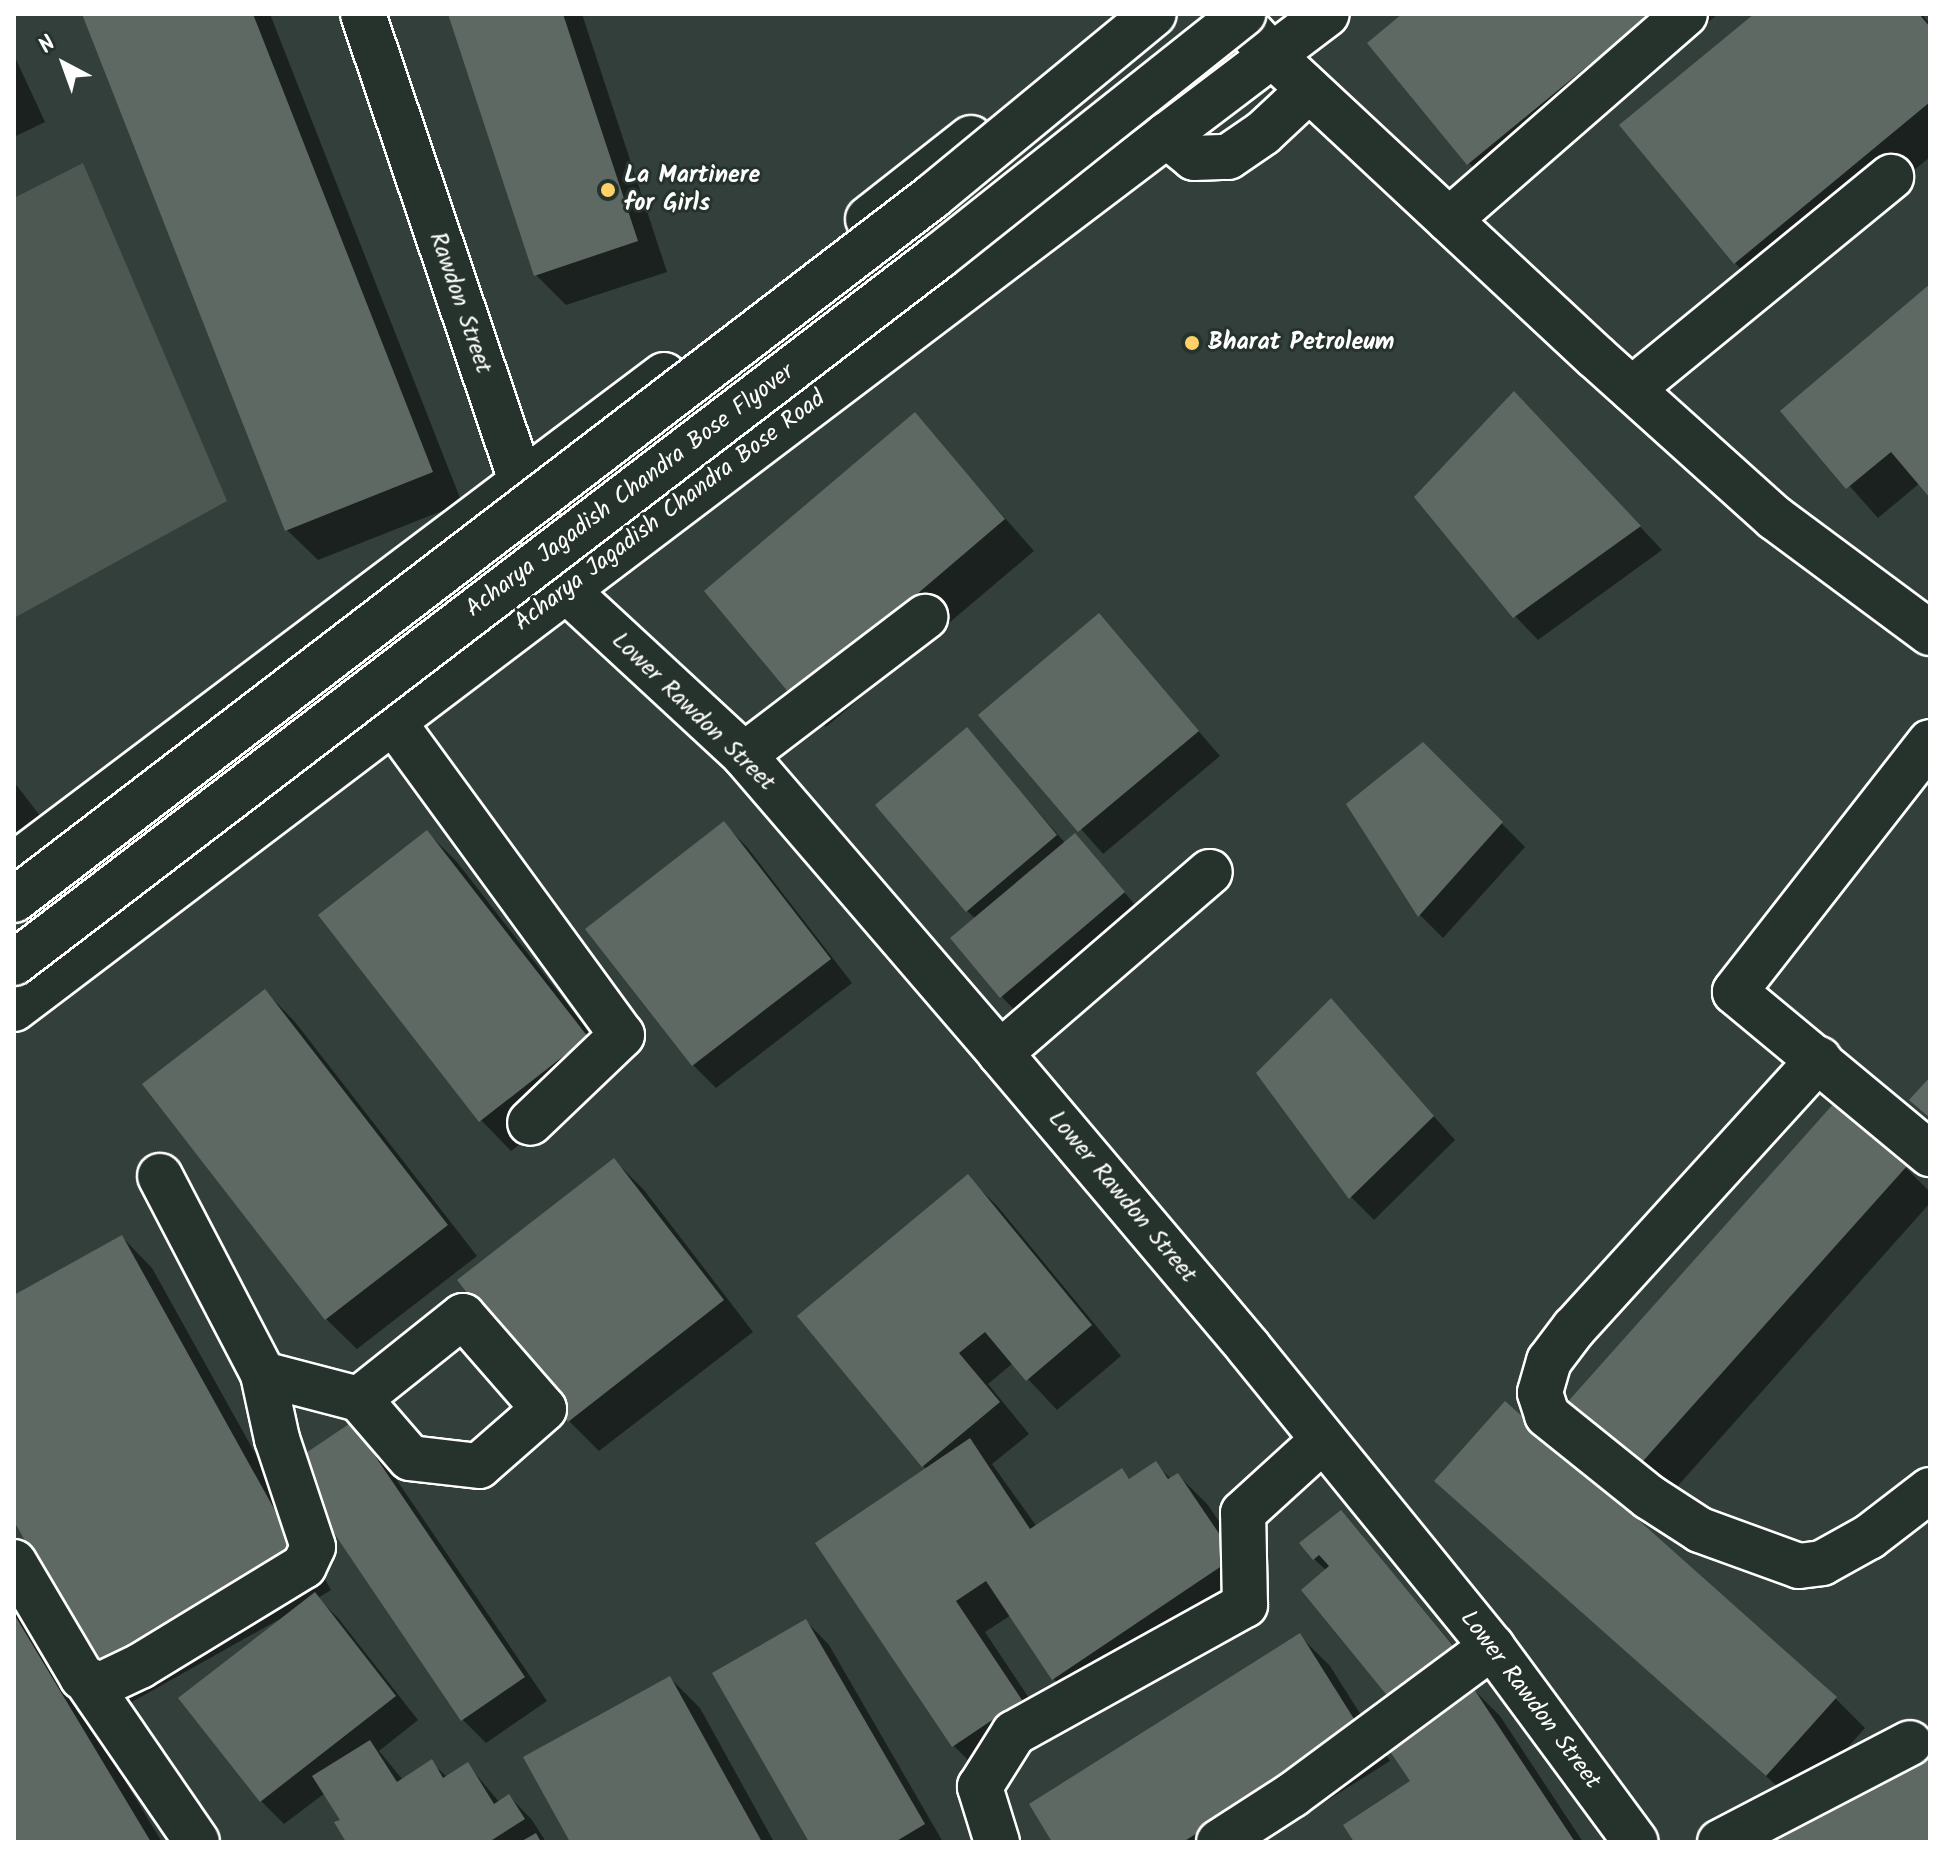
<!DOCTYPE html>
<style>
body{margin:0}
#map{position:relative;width:1944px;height:1856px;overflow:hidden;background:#333f3a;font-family:Kalam,sans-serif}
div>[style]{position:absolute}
.green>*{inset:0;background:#4d5853}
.shadow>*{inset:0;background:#0007}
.building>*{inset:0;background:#5f6964}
.roads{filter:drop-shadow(2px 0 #fff) drop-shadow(-2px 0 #fff) drop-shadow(0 2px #fff) drop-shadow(0 -2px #fff)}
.minor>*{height:44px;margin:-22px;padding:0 22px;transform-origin:22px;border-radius:22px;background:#26332d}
.major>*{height:44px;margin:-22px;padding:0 22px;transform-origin:22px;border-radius:22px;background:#26332d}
.bridges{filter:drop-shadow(2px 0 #fff) drop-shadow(-2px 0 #fff) drop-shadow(0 2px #fff) drop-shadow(0 -2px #fff)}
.highway-bridge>*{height:44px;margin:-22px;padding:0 22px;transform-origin:22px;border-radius:22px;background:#26332d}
.dots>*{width:22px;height:22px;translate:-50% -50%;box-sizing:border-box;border:4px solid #26332d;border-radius:50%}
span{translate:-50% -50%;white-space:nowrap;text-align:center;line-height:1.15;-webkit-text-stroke:6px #26332d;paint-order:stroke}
.poi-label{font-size:24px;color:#fff;font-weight:700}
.left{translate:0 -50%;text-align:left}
.street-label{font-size:24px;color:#fff}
.frame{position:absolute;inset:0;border:16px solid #fff;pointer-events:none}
.north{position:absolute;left:24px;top:24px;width:80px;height:80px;-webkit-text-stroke:6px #26332d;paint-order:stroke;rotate:319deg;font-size:22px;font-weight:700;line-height:32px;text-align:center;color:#fff}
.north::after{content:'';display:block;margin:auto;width:28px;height:36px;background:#fff;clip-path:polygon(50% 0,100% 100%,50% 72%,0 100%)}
</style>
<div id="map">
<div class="green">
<i style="clip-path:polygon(83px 163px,227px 501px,14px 618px,14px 198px)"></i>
</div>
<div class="shadow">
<i style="clip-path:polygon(84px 14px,270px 14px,462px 503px,318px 560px,287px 530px)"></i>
<i style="clip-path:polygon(450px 14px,582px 14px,667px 272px,566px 305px,536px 275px)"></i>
<i style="clip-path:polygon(1406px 14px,1718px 14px,1499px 194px,1469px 163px)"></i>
<i style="clip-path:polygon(1757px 14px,1922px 14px,1930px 24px,1930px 157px,1765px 293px,1735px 263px)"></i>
<i style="clip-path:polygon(14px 55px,45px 122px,14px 137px)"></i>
<i style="clip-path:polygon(1930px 287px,1930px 495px,1920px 483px,1878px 518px,1783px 411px)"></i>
<i style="clip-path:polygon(914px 415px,1034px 551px,826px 727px,796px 697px)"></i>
<i style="clip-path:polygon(1537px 417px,1662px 550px,1538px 640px,1515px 616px)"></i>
<i style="clip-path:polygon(1098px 615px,1220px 756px,1103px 854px,981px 715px)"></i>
<i style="clip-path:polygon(967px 730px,1066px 844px,1075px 836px,1146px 917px,1024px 1020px,1001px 996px,976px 919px,967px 911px)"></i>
<i style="clip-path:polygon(1423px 744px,1525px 847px,1443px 938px,1420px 915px,1348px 804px)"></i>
<i style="clip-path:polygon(14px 782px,48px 826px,14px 852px)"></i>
<i style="clip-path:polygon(724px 824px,747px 847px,852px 983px,716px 1088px,693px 1065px,588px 930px)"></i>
<i style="clip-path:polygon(427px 832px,457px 862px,617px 1068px,511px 1151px,481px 1120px)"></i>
<i style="clip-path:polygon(265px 991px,295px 1022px,477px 1256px,357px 1349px,326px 1319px)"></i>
<i style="clip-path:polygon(1331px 1001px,1455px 1140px,1374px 1220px,1351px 1197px,1258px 1074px)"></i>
<i style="clip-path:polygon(614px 1160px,644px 1190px,753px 1332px,599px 1451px,569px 1421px)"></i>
<i style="clip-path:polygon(1905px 1167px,1930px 1192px,1930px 1203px,1667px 1498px,1597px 1436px)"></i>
<i style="clip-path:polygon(968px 1177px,998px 1207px,1121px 1356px,1057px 1410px,1013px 1363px,988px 1384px,1029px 1434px,992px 1464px,1037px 1527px,1122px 1471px,1131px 1480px,1156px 1464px,1171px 1479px,1178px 1475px,1208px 1505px,1263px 1588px,1084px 1709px,1054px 1679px,1011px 1615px,985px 1632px,1051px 1731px,984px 1776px,954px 1746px,817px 1543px,927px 1470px,923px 1466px)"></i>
<i style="clip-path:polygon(122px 1237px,152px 1268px,331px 1590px,318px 1598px,338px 1618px,418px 1720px,379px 1751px,403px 1780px,431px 1762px,448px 1778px,468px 1765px,500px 1803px,509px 1796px,532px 1820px,546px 1842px,348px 1842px,343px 1820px,325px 1793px,284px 1824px,261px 1801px,278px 1620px,130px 1703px,100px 1672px,14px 1517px,14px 1297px)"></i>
<i style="clip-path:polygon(352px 1425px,375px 1448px,547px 1701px,486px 1743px,462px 1719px)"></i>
<i style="clip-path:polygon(1437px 1481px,1835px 1698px,1865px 1728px,1797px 1804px)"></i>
<i style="clip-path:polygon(1341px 1512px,1475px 1671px,1470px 1686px,1500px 1716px,1583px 1842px,1356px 1842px,1413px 1782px,1416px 1722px,1327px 1571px,1314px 1559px)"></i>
<i style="clip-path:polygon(14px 1598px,162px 1842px,14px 1842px)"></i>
<i style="clip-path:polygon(806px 1621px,829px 1645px,943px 1842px,811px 1842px)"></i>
<i style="clip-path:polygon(1300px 1636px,1330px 1666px,1390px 1761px,1261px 1842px,1054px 1842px)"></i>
<i style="clip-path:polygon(670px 1678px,700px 1708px,774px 1842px,573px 1842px)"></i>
</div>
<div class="building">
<i style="clip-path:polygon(82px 14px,253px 14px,433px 472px,285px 531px)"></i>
<i style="clip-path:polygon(448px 14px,563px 14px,638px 241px,534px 276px)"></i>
<i style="clip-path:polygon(1402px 14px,1651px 14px,1467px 165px,1367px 43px)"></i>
<i style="clip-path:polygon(1754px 14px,1919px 14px,1930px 27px,1930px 102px,1734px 264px,1619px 125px)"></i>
<i style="clip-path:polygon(1930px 284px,1930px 498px,1891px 452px,1846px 489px,1780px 411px)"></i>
<i style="clip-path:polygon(1514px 391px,1641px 526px,1513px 618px,1414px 497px)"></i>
<i style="clip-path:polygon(915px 412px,1005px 519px,794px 699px,704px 591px)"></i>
<i style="clip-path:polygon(1099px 613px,1199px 731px,1078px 832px,978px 715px)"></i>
<i style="clip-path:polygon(967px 727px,1057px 835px,966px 912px,875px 805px)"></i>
<i style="clip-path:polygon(1423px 742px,1503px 822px,1418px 917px,1346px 804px)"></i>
<i style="clip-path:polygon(724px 821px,831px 959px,692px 1066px,585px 929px)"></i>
<i style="clip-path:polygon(427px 830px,588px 1037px,479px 1122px,318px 915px)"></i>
<i style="clip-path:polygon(1075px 833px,1125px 892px,1000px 998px,950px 938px)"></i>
<i style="clip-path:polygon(265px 989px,448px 1225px,325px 1320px,142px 1084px)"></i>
<i style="clip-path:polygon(1331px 998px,1434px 1116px,1349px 1199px,1256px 1073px)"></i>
<i style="clip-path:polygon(1930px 1077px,1930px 1118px,1909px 1100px)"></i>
<i style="clip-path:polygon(1835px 1102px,1907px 1166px,1636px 1469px,1564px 1406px)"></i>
<i style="clip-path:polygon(614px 1158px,724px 1300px,568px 1422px,457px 1280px)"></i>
<i style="clip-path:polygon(968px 1174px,1092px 1325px,1026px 1381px,985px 1332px,959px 1353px,1000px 1402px,922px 1467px,797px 1316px)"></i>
<i style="clip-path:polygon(122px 1235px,302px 1559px,98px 1673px,14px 1521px,14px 1295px)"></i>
<i style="clip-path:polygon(1505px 1401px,1837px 1697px,1766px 1776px,1434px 1481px)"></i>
<i style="clip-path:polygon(352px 1422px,525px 1677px,461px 1721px,288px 1465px)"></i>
<i style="clip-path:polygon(970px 1438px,1030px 1529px,1122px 1468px,1129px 1479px,1156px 1461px,1168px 1479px,1178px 1473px,1235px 1557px,1052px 1680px,986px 1581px,956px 1601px,1022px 1700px,952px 1747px,815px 1543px)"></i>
<i style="clip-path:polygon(1341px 1510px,1454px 1647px,1390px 1699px,1301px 1590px,1329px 1566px,1319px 1555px,1313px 1560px,1299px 1543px)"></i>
<i style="clip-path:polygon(315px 1592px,396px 1696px,260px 1802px,178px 1698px)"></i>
<i style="clip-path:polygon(14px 1614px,151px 1842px,14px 1842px)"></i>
<i style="clip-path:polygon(806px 1619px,925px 1824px,895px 1842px,809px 1842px,712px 1673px)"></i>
<i style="clip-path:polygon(1300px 1633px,1361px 1730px,1183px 1842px,1052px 1842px,1029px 1804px)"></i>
<i style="clip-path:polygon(670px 1676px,762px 1842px,570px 1842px,523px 1757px)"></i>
<i style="clip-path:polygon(1470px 1683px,1575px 1842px,1354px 1842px,1343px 1825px,1410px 1781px,1383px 1741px)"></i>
<i style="clip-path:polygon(370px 1740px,397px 1782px,432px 1759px,443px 1778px,468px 1762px,494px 1804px,509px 1794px,525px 1819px,489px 1842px,346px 1842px,334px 1822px,340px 1820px,312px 1776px)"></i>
<i style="clip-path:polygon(1930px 1752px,1930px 1842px,1749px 1842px)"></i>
<i style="clip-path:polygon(536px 1833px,541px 1842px,520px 1842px)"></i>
</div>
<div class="roads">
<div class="minor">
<i style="left:363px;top:14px;width:494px;rotate:71.3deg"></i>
<i style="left:521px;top:482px;width:116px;rotate:67.6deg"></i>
<i style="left:565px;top:589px;width:244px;rotate:42.8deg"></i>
<i style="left:744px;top:755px;width:393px;rotate:49.3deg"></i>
<i style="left:1000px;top:1053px;width:386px;rotate:49.8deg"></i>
<i style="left:1249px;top:1348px;width:385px;rotate:50.9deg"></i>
<i style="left:1492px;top:1647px;width:242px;rotate:53.6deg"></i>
<i style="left:1234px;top:14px;width:54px;rotate:47.2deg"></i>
<i style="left:1271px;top:54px;width:444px;rotate:43deg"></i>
<i style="left:1596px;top:357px;width:241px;rotate:42deg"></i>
<i style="left:1775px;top:518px;width:193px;rotate:36.6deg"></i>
<i style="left:1166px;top:135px;width:36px;rotate:39deg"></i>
<i style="left:1194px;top:158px;width:34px;rotate:-2deg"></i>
<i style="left:1228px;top:157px;width:42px;rotate:-34.4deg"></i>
<i style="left:1263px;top:133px;width:63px;rotate:-43.1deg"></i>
<i style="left:1449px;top:220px;width:313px;rotate:-41.1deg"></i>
<i style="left:1632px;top:389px;width:335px;rotate:-39.3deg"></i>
<i style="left:392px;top:720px;width:390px;rotate:53.9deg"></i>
<i style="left:622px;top:1035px;width:127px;rotate:136.3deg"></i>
<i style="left:1930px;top:742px;width:317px;rotate:128deg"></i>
<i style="left:1735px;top:992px;width:254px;rotate:39.7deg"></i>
<i style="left:744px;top:755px;width:228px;rotate:-37.3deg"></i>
<i style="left:1000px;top:1053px;width:277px;rotate:-40.8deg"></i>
<i style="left:1819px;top:1059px;width:364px;rotate:132.3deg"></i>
<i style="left:1574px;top:1328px;width:41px;rotate:127.1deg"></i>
<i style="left:1549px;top:1361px;width:33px;rotate:106deg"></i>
<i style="left:1540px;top:1393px;width:23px;rotate:72deg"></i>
<i style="left:1547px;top:1415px;width:131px;rotate:38.8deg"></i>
<i style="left:1649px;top:1497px;width:61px;rotate:32.9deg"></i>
<i style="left:1700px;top:1530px;width:105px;rotate:20deg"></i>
<i style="left:1799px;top:1566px;width:23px;rotate:-7deg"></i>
<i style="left:1822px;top:1563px;width:54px;rotate:-29deg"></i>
<i style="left:1869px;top:1537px;width:77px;rotate:-37.6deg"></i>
<i style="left:160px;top:1176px;width:223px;rotate:62.5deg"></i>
<i style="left:263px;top:1374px;width:99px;rotate:14.6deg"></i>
<i style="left:359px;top:1399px;width:133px;rotate:-38.6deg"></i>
<i style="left:463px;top:1316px;width:123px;rotate:48.9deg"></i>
<i style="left:544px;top:1409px;width:86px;rotate:138.8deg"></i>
<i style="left:479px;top:1466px;width:69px;rotate:-173.4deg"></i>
<i style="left:410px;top:1458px;width:78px;rotate:-130.8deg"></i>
<i style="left:14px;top:1562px;width:134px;rotate:59.4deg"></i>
<i style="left:82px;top:1677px;width:20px;rotate:24deg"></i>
<i style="left:100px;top:1685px;width:44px;rotate:-25.4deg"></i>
<i style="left:140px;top:1666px;width:192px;rotate:-31.4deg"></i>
<i style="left:304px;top:1566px;width:21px;rotate:-65deg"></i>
<i style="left:313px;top:1547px;width:114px;rotate:-108.4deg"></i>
<i style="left:277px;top:1439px;width:66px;rotate:-102.2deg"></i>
<i style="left:89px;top:1684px;width:191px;rotate:55.6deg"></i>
<i style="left:997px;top:1842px;width:58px;rotate:-107.2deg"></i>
<i style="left:980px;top:1787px;width:64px;rotate:-57.8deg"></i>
<i style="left:1014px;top:1733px;width:264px;rotate:-29deg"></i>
<i style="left:1245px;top:1605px;width:92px;rotate:-91.2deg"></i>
<i style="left:1243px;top:1513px;width:108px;rotate:-42.4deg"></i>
<i style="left:1219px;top:1842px;width:87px;rotate:-32.8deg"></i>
<i style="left:1292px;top:1795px;width:249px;rotate:-36.5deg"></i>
<i style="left:1720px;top:1842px;width:214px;rotate:-27.5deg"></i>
</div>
<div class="major">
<i style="left:868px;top:219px;width:131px;rotate:-38.2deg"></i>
<i style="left:14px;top:865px;width:814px;rotate:-37.01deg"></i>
<i style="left:14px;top:1009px;width:1647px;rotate:-37.16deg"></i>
</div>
</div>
<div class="bridges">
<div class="highway-bridge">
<i style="left:14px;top:900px;width:1158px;rotate:-37.45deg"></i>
<i style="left:933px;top:196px;width:286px;rotate:-39.5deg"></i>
<i style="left:14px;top:963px;width:1164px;rotate:-37.39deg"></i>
<i style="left:939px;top:256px;width:389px;rotate:-38.5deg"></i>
</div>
</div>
<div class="dots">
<i style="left:608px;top:190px;background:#ffd166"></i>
<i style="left:1192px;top:343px;background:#ffd166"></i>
</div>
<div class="poi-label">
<span class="left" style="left:624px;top:190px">La Martinere<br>for Girls</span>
<span class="left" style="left:1208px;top:343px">Bharat Petroleum</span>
</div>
<div class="street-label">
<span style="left:460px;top:303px;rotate:71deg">Rawdon Street</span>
<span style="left:630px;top:491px;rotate:-37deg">Acharya Jagadish Chandra Bose Flyover</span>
<span style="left:670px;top:511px;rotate:-37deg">Acharya Jagadish Chandra Bose Road</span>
<span style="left:693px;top:712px;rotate:44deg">Lower Rawdon Street</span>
<span style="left:1122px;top:1197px;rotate:50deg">Lower Rawdon Street</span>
<span style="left:1530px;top:1700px;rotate:53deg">Lower Rawdon Street</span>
</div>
<div class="frame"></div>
<div class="north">N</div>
</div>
